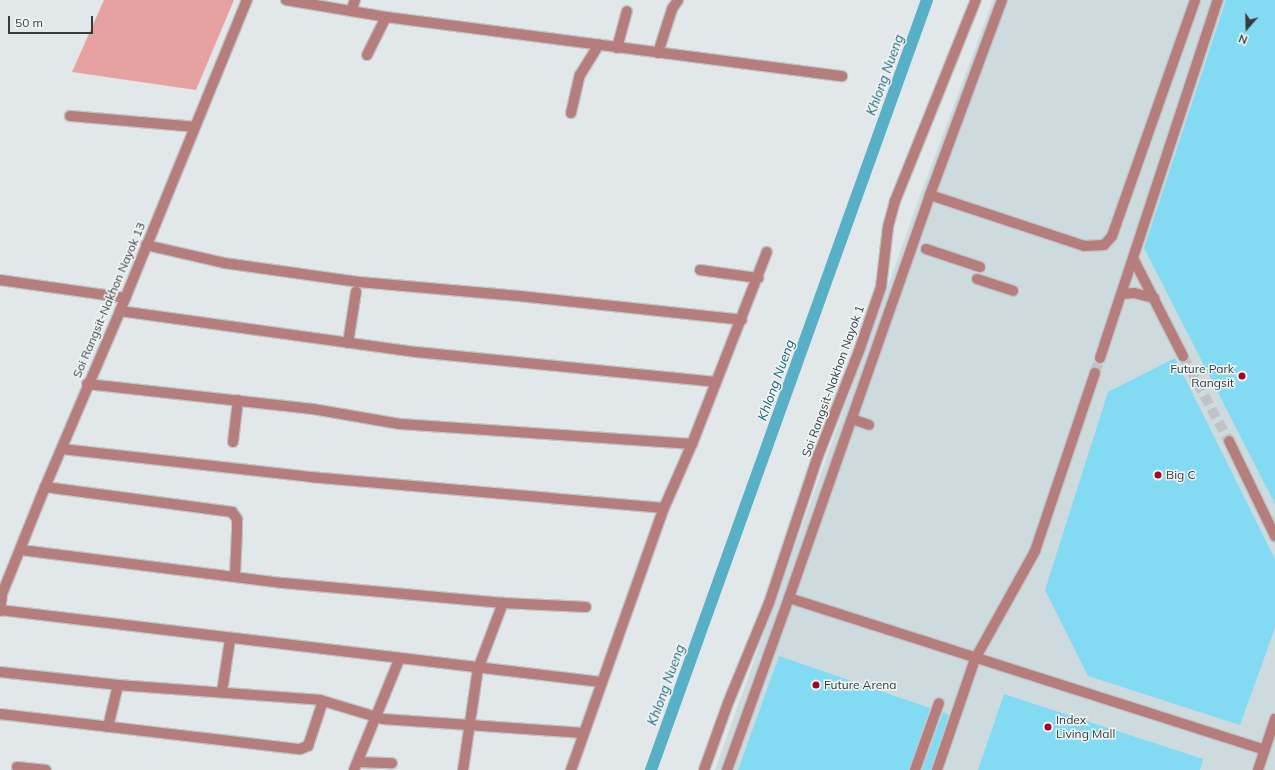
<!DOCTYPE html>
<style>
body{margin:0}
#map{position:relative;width:1275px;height:770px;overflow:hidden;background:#e2e7e9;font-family:Mulish,sans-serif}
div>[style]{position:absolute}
.built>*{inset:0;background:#cedbde}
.green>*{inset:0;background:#e6a2a1}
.canal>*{height:12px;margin:-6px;padding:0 6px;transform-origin:6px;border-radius:6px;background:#57b0c6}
.building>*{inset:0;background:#82dbf2}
.minor-tunnel>*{height:10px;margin-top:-5px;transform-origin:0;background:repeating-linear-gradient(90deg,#c0c4c6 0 10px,transparent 0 15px)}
.roads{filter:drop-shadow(1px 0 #c0c4c6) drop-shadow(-1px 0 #c0c4c6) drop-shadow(0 1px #c0c4c6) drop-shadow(0 -1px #c0c4c6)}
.minor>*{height:10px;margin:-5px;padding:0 5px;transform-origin:5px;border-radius:5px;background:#b57e7d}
.dots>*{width:11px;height:11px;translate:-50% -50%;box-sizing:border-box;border:2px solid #f0f5f6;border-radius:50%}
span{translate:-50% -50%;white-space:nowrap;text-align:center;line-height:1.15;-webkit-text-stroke:3px #f0f5f6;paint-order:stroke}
.street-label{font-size:12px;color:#383a3b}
.poi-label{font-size:12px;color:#383a3b}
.right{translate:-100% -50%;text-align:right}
.left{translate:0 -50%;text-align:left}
.water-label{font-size:13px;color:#196272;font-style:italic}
.north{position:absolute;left:1227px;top:8px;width:40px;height:40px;-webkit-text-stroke:3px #f0f5f6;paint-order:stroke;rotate:200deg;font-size:11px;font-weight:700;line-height:16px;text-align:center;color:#383a3b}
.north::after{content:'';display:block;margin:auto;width:14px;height:18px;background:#383a3b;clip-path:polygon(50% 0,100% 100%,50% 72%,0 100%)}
.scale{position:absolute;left:8px;top:16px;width:85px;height:18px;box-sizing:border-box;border:2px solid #383a3b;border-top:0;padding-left:5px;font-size:12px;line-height:14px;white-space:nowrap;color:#383a3b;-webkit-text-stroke:3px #f0f5f6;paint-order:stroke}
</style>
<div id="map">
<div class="built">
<i style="clip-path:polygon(993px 0,1275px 0,1275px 770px,715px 770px,921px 193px)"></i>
</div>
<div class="green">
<i style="clip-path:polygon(104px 0,234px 0,196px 90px,72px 72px)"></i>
</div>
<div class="canal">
<i style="left:651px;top:770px;width:818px;rotate:-70.28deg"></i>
</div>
<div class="building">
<i style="clip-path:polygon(1226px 0,1275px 0,1275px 504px,1144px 248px)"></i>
<i style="clip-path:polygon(1175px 358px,1275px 559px,1275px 628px,1240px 725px,1088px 676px,1045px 590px,1108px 392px)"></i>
<i style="clip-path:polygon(779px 656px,930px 708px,909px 770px,738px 770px)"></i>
<i style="clip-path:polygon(1004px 694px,1203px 759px,1200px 770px,978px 770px)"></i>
<i style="clip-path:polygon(943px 712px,949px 715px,931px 770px,922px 770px)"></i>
</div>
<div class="minor-tunnel">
<i style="left:1183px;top:356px;width:97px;rotate:61.6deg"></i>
<i style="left:1095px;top:373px;width:16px;rotate:-72deg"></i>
</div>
<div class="roads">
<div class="minor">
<i style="left:286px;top:0;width:101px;rotate:9.6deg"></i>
<i style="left:386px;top:17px;width:460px;rotate:7.4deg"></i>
<i style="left:1002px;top:0;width:208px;rotate:110.3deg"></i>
<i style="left:930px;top:195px;width:427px;rotate:109.3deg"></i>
<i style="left:789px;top:598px;width:499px;rotate:17.7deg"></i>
<i style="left:351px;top:11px;width:12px;rotate:-70deg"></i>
<i style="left:617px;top:48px;width:38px;rotate:-75deg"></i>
<i style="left:658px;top:53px;width:46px;rotate:-72.3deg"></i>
<i style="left:672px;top:9px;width:11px;rotate:-56deg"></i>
<i style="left:367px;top:55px;width:42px;rotate:-63.4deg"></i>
<i style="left:571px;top:113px;width:39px;rotate:-77deg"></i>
<i style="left:580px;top:75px;width:36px;rotate:-58deg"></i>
<i style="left:70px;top:116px;width:125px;rotate:5deg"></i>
<i style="left:930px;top:195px;width:162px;rotate:18.3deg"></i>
<i style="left:1084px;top:246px;width:20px;rotate:-3deg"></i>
<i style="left:1104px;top:245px;width:12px;rotate:-48deg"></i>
<i style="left:1112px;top:236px;width:250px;rotate:-70.6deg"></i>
<i style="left:146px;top:245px;width:80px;rotate:13deg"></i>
<i style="left:224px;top:263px;width:136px;rotate:8deg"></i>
<i style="left:359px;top:282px;width:161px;rotate:5deg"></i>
<i style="left:519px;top:296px;width:224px;rotate:6.1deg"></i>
<i style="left:926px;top:249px;width:57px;rotate:18.4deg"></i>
<i style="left:1134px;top:260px;width:108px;rotate:63deg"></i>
<i style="left:700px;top:270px;width:59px;rotate:7.9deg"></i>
<i style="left:977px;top:279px;width:38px;rotate:18deg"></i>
<i style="left:0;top:280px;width:127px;rotate:8.1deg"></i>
<i style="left:1122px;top:294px;width:12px;rotate:-5deg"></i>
<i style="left:1134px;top:293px;width:21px;rotate:14deg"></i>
<i style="left:120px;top:311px;width:299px;rotate:7.9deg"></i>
<i style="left:416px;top:352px;width:301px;rotate:5.7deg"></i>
<i style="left:348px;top:343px;width:52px;rotate:-81.1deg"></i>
<i style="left:1100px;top:358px;width:377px;rotate:-71.8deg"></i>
<i style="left:87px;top:384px;width:227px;rotate:6.3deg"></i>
<i style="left:313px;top:409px;width:88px;rotate:9.8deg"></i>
<i style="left:400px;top:424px;width:293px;rotate:3.9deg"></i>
<i style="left:852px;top:419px;width:18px;rotate:19deg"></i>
<i style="left:1229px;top:441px;width:106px;rotate:64.2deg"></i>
<i style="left:233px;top:442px;width:42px;rotate:-83.2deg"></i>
<i style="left:62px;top:449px;width:250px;rotate:6.4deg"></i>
<i style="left:310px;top:477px;width:355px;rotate:5deg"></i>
<i style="left:45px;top:487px;width:189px;rotate:7.6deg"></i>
<i style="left:232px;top:512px;width:9px;rotate:54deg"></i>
<i style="left:237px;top:519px;width:12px;rotate:90deg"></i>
<i style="left:237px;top:531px;width:44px;rotate:92.6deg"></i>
<i style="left:21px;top:550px;width:264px;rotate:7.2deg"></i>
<i style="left:283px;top:583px;width:221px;rotate:5.2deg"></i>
<i style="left:0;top:610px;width:605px;rotate:6.83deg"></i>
<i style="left:0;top:611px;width:17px;rotate:-83deg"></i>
<i style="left:2px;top:594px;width:115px;rotate:-68.1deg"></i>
<i style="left:45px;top:487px;width:191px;rotate:-66.9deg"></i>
<i style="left:120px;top:311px;width:336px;rotate:-67.8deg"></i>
<i style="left:0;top:672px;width:119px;rotate:6.3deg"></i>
<i style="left:222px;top:692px;width:53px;rotate:-81.3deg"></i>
<i style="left:0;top:714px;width:302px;rotate:6.7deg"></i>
<i style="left:300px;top:749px;width:9px;rotate:-21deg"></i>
<i style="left:308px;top:746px;width:47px;rotate:-71.6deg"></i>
<i style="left:108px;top:727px;width:43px;rotate:-76.6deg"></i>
<i style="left:118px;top:685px;width:203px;rotate:4.2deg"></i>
<i style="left:320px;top:700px;width:66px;rotate:16.8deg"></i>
<i style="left:383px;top:719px;width:201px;rotate:4deg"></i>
<i style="left:358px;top:762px;width:34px;rotate:2deg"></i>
<i style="left:17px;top:767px;width:29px;rotate:6deg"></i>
<i style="left:354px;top:770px;width:119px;rotate:-67.8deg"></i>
<i style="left:463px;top:770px;width:102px;rotate:-81.6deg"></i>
<i style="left:478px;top:669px;width:71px;rotate:-69.3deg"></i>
<i style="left:503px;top:603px;width:83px;rotate:2.8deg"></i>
<i style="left:571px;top:770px;width:278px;rotate:-70.5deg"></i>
<i style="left:664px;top:508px;width:70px;rotate:-66.4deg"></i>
<i style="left:692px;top:444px;width:206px;rotate:-68.7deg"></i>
<i style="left:704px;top:770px;width:71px;rotate:-70.3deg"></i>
<i style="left:728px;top:703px;width:108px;rotate:-67.7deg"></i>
<i style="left:769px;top:603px;width:155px;rotate:-71.6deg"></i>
<i style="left:818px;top:456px;width:113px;rotate:-68.7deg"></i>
<i style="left:859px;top:351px;width:68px;rotate:-71deg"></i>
<i style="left:881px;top:287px;width:60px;rotate:-83.3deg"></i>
<i style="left:888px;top:227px;width:27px;rotate:-75deg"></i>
<i style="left:895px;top:201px;width:217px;rotate:-68.1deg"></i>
<i style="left:727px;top:770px;width:183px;rotate:-70.2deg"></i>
<i style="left:915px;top:770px;width:71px;rotate:-70.3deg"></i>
<i style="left:937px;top:770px;width:117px;rotate:-71.1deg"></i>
<i style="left:975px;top:659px;width:124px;rotate:-60.9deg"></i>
<i style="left:1035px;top:551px;width:188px;rotate:-71.4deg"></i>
<i style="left:1258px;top:770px;width:54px;rotate:-71.6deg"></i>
</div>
</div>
<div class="dots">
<i style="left:1242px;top:376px;background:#a20427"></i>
<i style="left:1158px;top:475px;background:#a20427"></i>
<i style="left:816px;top:685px;background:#a20427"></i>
<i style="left:1048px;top:727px;background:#a20427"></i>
</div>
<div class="street-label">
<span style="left:109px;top:300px;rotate:-67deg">Soi Rangsit-Nakhon Nayok 13</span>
<span style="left:833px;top:381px;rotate:-70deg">Soi Rangsit-Nakhon Nayok 1</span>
</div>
<div class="poi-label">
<span class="right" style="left:1234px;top:376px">Future Park<br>Rangsit</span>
<span class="left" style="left:1166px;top:475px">Big C</span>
<span class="left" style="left:824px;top:685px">Future Arena</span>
<span class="left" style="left:1056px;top:727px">Index<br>Living Mall</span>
</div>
<div class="water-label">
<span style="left:885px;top:75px;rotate:-70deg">Khlong Nueng</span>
<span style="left:776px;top:380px;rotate:-70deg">Khlong Nueng</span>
<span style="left:666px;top:685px;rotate:-70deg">Khlong Nueng</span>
</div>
<div class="north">N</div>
<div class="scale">50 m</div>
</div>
